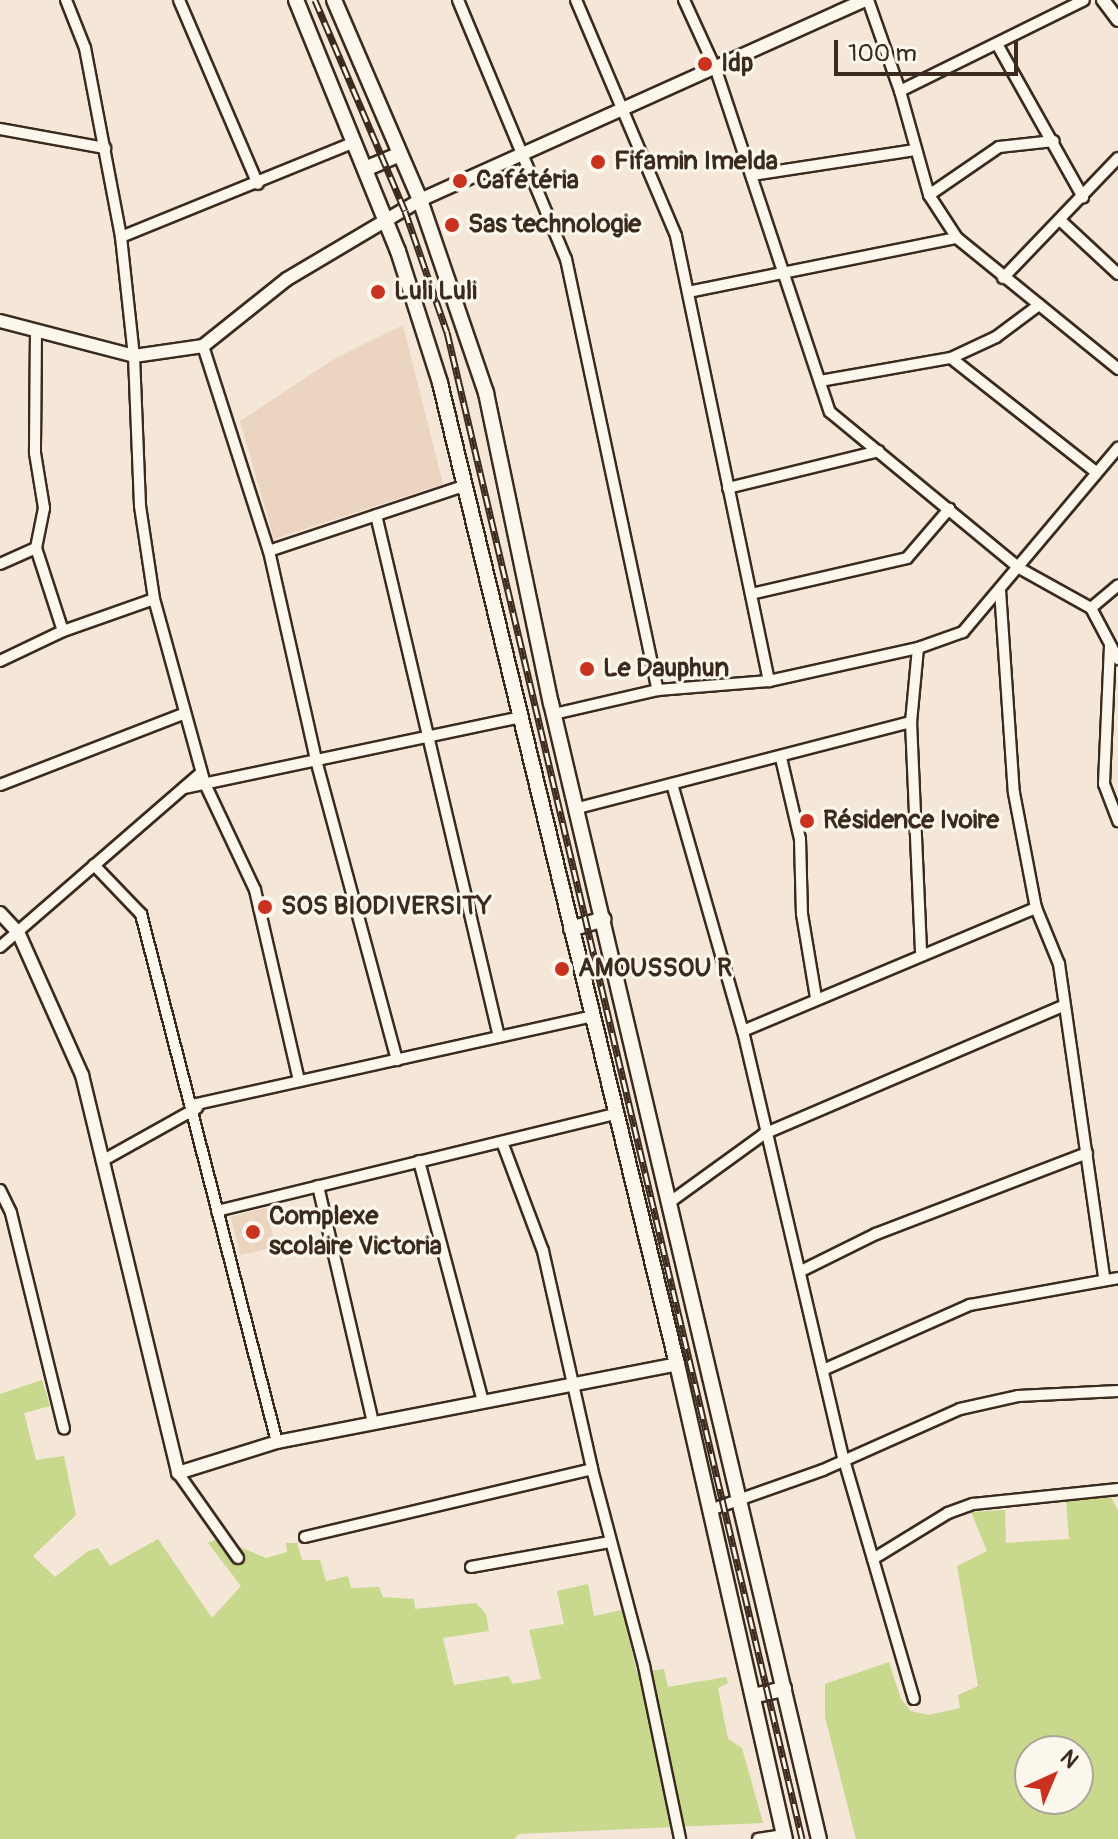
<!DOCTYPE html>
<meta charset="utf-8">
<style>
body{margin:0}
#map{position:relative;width:1118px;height:1839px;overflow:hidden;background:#f4e7d8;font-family:Pangolin,sans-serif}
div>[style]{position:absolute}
.built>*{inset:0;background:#ebd4c0}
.green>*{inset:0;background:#c8d88c}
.roads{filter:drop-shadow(2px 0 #3b2a1e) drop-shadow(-2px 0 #3b2a1e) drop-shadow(0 2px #3b2a1e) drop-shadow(0 -2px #3b2a1e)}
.minor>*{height:10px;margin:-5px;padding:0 5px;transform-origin:5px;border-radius:5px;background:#fbf7ec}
.tertiary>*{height:12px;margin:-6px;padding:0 6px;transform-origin:6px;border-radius:6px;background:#fbf7ec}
.secondary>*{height:14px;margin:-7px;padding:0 7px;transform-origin:7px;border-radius:7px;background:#fbf7ec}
.rail>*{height:7px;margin-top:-3.5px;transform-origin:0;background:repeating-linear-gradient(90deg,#fbf7ec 0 12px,#3b2a1e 0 24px);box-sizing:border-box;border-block:2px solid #3b2a1e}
.dots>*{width:22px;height:22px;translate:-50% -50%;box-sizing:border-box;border:4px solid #fbf7ec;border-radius:50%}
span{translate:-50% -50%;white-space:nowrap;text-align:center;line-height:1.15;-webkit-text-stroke:6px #fbf7ec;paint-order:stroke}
.poi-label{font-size:26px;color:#3b2a1e;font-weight:700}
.left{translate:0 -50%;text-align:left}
.north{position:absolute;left:1014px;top:1735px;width:80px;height:80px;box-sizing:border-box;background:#fbf7ec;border:2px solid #aea59a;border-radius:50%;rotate:44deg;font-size:22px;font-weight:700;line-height:32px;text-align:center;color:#3b2a1e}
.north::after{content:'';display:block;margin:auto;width:28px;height:36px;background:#c8321e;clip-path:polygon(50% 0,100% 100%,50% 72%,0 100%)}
.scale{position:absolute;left:834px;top:40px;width:184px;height:36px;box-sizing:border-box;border:4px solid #3b2a1e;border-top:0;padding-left:10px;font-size:24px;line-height:28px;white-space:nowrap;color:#3b2a1e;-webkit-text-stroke:6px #fbf7ec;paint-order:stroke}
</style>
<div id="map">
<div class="built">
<i style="clip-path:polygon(403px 325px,443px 484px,274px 539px,240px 421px,336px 358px)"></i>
<i style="clip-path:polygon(266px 1208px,276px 1247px,240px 1255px,231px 1217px)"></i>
</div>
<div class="green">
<i style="clip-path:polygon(42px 1380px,50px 1406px,24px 1413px,36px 1460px,64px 1456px,76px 1515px,33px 1556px,55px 1577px,88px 1551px,98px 1548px,110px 1566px,158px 1539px,212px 1618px,241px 1586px,208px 1543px,228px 1534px,240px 1547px,266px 1558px,287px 1552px,286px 1543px,297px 1543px,302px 1560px,320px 1560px,326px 1581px,348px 1576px,351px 1588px,379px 1587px,383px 1597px,414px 1599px,415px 1609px,476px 1603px,486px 1614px,489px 1631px,443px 1638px,454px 1685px,508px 1676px,513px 1684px,541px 1679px,529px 1630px,564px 1624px,557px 1591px,588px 1584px,594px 1616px,622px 1610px,637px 1673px,664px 1669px,668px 1687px,726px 1677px,728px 1683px,718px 1688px,728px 1739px,742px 1748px,763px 1823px,519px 1834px,514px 1839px,0 1839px,0 1394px)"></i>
<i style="clip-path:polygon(evenodd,1111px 1497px,1118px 1510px,1118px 1839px,856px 1839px,825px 1717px,825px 1684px,889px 1662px,901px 1699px,911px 1711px,929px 1715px,960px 1708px,958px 1695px,978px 1686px,957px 1566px,987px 1551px,971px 1512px,1005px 1510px,1006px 1543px,1069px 1539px,1066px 1501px,1111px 1497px,1078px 1751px,1078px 1799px,1030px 1799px,1030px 1751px,1078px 1751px)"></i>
</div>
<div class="roads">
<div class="minor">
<i style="left:66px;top:0;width:52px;rotate:68.4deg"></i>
<i style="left:85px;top:48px;width:192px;rotate:79.2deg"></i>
<i style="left:121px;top:237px;width:120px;rotate:83.8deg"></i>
<i style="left:134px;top:356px;width:150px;rotate:87.7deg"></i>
<i style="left:140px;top:506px;width:94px;rotate:81.4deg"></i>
<i style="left:154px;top:599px;width:192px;rotate:74.6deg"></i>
<i style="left:205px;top:784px;width:117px;rotate:64.7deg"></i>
<i style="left:255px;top:890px;width:196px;rotate:77deg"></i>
<i style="left:179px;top:0;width:200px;rotate:66.8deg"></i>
<i style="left:458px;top:0;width:281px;rotate:67.4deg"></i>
<i style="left:566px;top:259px;width:441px;rotate:78deg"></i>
<i style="left:576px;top:0;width:256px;rotate:67deg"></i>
<i style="left:676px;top:236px;width:455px;rotate:78.2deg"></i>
<i style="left:684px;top:0;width:77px;rotate:65.4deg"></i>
<i style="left:716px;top:70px;width:360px;rotate:71.6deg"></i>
<i style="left:830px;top:412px;width:245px;rotate:39.5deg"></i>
<i style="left:1019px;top:568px;width:82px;rotate:29.1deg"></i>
<i style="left:1091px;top:608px;width:58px;rotate:62.1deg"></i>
<i style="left:868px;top:0;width:96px;rotate:70.6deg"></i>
<i style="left:900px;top:91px;width:108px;rotate:74.4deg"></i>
<i style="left:929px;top:195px;width:51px;rotate:56.9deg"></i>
<i style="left:957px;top:238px;width:208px;rotate:39.1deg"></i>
<i style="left:997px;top:44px;width:176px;rotate:60.7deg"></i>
<i style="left:900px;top:91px;width:205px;rotate:-26.3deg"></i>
<i style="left:0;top:129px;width:107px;rotate:10.3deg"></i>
<i style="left:752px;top:175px;width:165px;rotate:-8.7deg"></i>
<i style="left:929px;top:195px;width:85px;rotate:-34.4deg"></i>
<i style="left:999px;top:147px;width:55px;rotate:-6.2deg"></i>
<i style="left:1061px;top:221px;width:78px;rotate:42.9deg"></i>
<i style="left:121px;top:237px;width:253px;rotate:-22.1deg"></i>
<i style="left:1003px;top:278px;width:166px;rotate:-46.2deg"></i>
<i style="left:688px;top:292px;width:274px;rotate:-11.4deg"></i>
<i style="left:36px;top:331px;width:122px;rotate:90.5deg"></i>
<i style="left:35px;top:453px;width:56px;rotate:80.7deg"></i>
<i style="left:44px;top:508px;width:41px;rotate:101.3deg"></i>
<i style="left:36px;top:548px;width:87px;rotate:72deg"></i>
<i style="left:203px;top:346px;width:215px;rotate:72.2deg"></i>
<i style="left:269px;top:551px;width:214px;rotate:77.3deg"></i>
<i style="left:316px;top:760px;width:311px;rotate:74.9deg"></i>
<i style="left:951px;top:358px;width:184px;rotate:38.2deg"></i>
<i style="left:820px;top:381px;width:133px;rotate:-10deg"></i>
<i style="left:951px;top:358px;width:50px;rotate:-25deg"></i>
<i style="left:996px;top:337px;width:54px;rotate:-36.7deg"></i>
<i style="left:728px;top:488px;width:155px;rotate:-13.8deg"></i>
<i style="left:376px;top:515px;width:536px;rotate:76.74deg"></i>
<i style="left:269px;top:551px;width:208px;rotate:-18.5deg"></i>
<i style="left:0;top:564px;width:39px;rotate:-24deg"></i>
<i style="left:1000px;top:590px;width:203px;rotate:86.1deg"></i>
<i style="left:1014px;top:793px;width:117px;rotate:79.2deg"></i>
<i style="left:1036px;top:908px;width:61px;rotate:67.7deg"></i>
<i style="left:1059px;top:964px;width:316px;rotate:81.8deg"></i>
<i style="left:751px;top:594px;width:160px;rotate:-13deg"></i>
<i style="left:907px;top:558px;width:65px;rotate:-49.4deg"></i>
<i style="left:1091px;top:608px;width:35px;rotate:-40deg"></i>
<i style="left:1110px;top:646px;width:138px;rotate:92.5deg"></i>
<i style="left:1104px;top:784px;width:40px;rotate:69deg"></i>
<i style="left:918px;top:648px;width:74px;rotate:95.4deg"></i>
<i style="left:911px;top:722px;width:231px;rotate:87.5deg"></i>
<i style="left:0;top:661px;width:70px;rotate:-25.5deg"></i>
<i style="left:63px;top:631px;width:96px;rotate:-19.4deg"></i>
<i style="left:554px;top:714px;width:107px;rotate:-13deg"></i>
<i style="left:658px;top:690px;width:111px;rotate:-4.6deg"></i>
<i style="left:769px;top:681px;width:153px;rotate:-12.5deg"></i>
<i style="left:918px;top:648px;width:48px;rotate:-19.6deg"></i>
<i style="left:963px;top:632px;width:241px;rotate:-49.9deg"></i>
<i style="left:781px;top:758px;width:83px;rotate:76.8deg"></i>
<i style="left:800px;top:839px;width:75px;rotate:88.5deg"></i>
<i style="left:802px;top:914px;width:85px;rotate:80.5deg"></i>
<i style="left:672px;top:784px;width:257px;rotate:74deg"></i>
<i style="left:743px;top:1031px;width:441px;rotate:76.8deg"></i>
<i style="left:844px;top:1460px;width:249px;rotate:73.7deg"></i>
<i style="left:0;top:785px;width:196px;rotate:-21.2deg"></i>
<i style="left:184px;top:788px;width:343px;rotate:-11.9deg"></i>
<i style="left:578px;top:808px;width:344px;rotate:-14.5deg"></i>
<i style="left:94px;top:865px;width:68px;rotate:46.2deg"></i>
<i style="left:141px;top:914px;width:545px;rotate:75.56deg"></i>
<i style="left:0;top:947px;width:266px;rotate:-40.9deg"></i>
<i style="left:743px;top:1031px;width:318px;rotate:-22.8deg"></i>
<i style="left:192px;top:1105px;width:410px;rotate:-12.5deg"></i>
<i style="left:502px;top:1142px;width:116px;rotate:69.4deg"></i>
<i style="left:543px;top:1251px;width:223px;rotate:77.3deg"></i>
<i style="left:592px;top:1469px;width:204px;rotate:75.2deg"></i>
<i style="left:644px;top:1666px;width:177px;rotate:78.2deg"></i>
<i style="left:102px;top:1161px;width:109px;rotate:-29.2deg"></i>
<i style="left:419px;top:1161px;width:249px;rotate:75.1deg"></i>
<i style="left:318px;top:1186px;width:242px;rotate:76.9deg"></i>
<i style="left:0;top:1190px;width:25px;rotate:64deg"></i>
<i style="left:11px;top:1213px;width:222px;rotate:76.2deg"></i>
<i style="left:670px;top:1202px;width:116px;rotate:-35.9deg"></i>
<i style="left:764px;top:1134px;width:323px;rotate:-23.2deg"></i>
<i style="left:217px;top:1211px;width:411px;rotate:-13.7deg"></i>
<i style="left:801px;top:1271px;width:84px;rotate:-26.3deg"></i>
<i style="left:876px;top:1234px;width:226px;rotate:-21deg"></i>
<i style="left:823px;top:1370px;width:161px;rotate:-23.9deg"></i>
<i style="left:970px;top:1305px;width:150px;rotate:-10.3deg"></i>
<i style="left:178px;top:1473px;width:104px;rotate:54.8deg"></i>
<i style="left:710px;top:1510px;width:120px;rotate:-19.5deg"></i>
<i style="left:823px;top:1470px;width:150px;rotate:-24deg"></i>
<i style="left:960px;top:1409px;width:59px;rotate:-12.6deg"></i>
<i style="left:1018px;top:1396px;width:100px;rotate:-2.9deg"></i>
<i style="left:305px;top:1537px;width:295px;rotate:-13.3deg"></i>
<i style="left:873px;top:1559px;width:88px;rotate:-31.5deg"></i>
<i style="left:948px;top:1513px;width:27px;rotate:-20deg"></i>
<i style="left:973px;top:1504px;width:146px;rotate:-5.9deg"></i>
<i style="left:471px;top:1567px;width:141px;rotate:-10.2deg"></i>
<i style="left:758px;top:1839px;width:26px;rotate:-9deg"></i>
</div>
<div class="tertiary">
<i style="left:1103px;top:0;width:25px;rotate:53deg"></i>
<i style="left:0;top:321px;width:138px;rotate:14.6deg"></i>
<i style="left:134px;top:356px;width:70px;rotate:-8.2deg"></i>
<i style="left:203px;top:346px;width:107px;rotate:-38.6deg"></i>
<i style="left:287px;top:279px;width:155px;rotate:-30.7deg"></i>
<i style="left:420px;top:200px;width:488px;rotate:-24.2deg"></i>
<i style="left:0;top:913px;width:26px;rotate:47deg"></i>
<i style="left:18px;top:932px;width:157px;rotate:65.9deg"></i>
<i style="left:82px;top:1075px;width:409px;rotate:76.4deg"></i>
<i style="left:178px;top:1473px;width:104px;rotate:-17.4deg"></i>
<i style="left:277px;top:1442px;width:408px;rotate:-11deg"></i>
</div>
<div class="secondary">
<i style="left:296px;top:0;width:271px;rotate:67.9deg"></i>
<i style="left:398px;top:251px;width:139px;rotate:72.3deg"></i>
<i style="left:440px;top:383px;width:1009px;rotate:76.42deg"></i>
<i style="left:677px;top:1364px;width:487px;rotate:77.2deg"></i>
<i style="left:334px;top:0;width:218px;rotate:66.7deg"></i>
<i style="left:420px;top:200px;width:204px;rotate:71.1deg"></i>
<i style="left:486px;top:393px;width:317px;rotate:78.2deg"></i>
<i style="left:551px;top:703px;width:1167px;rotate:76.73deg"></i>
<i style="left:365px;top:169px;width:38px;rotate:-23deg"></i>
<i style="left:571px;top:929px;width:34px;rotate:-17deg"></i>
<i style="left:753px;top:1696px;width:32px;rotate:-13deg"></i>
</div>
</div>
<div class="rail">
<i style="left:315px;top:0;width:229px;rotate:66.9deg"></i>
<i style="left:405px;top:211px;width:128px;rotate:70.9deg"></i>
<i style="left:447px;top:332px;width:1548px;rotate:76.74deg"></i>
</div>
<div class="dots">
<i style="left:705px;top:64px;background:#c8321e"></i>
<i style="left:598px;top:162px;background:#c8321e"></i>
<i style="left:460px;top:181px;background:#c8321e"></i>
<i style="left:452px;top:225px;background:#c8321e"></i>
<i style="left:378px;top:292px;background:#c8321e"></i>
<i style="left:587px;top:669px;background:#c8321e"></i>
<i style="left:807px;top:821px;background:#c8321e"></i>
<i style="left:265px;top:907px;background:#c8321e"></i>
<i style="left:562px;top:969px;background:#c8321e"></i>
<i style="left:253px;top:1232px;background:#c8321e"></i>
</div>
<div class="poi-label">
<span class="left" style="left:721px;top:64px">Idp</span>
<span class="left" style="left:614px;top:162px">Fifamin Imelda</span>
<span class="left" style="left:476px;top:181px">Cafétéria</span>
<span class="left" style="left:468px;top:225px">Sas technologie</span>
<span class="left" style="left:394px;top:292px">Luli Luli</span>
<span class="left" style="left:603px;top:669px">Le Dauphun</span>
<span class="left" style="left:823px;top:821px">Résidence Ivoire</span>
<span class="left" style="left:281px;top:907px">SOS BIODIVERSITY</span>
<span class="left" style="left:578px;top:969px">AMOUSSOU R</span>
<span class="left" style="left:269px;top:1232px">Complexe<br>scolaire Victoria</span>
</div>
<div class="north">N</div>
<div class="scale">100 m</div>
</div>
